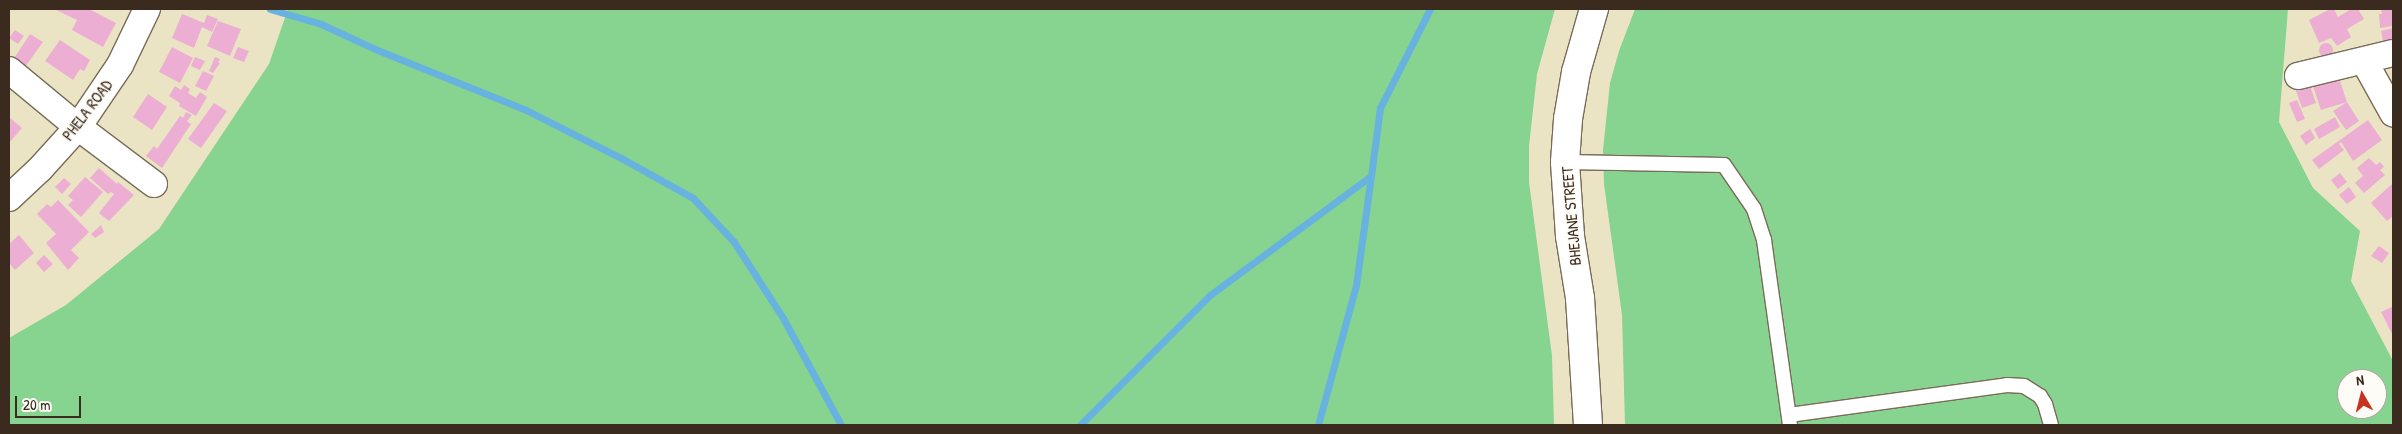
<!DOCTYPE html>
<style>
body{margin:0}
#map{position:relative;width:2402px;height:434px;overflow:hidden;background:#eae4c4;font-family:"Patrick Hand",sans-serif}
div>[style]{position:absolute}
.green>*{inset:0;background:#87d390}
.stream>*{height:7px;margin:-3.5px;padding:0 3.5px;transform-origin:3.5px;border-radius:3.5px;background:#68b2e0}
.building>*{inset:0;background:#ecaed2}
.round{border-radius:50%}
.roads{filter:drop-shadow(1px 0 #786b58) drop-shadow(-1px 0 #786b58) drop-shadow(0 1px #786b58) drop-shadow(0 -1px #786b58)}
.service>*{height:14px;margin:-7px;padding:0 7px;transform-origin:7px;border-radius:7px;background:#fff}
.minor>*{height:26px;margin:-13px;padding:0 13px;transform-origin:13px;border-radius:13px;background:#fff}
.tertiary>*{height:28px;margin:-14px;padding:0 14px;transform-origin:14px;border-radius:14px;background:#fff}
span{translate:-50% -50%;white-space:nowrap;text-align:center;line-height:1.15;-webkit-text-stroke:4.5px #fdfcf7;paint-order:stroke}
.street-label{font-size:16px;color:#3b2a1e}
.frame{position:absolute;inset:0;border:10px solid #3b2a1e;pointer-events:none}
.north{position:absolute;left:2337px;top:369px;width:50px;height:50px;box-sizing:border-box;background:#fdfcf7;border:1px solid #afa8a0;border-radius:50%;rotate:352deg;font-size:14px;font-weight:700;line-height:20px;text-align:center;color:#3b2a1e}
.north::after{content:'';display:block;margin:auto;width:18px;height:22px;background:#c8321e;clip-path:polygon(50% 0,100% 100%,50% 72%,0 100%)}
.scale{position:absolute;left:15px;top:396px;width:66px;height:22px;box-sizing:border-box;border:2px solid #3b2a1e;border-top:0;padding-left:6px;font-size:15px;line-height:18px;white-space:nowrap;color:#3b2a1e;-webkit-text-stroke:4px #fdfcf7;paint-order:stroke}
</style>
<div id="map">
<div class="green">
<i style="clip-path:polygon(288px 9px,1555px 9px,1537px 74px,1529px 146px,1529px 182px,1552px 356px,1554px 425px,9px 425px,9px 338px,66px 305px,159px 229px,269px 64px)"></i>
<i style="clip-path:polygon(evenodd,1635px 9px,2288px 9px,2279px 122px,2313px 188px,2360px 231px,2351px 281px,2393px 361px,2393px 425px,1625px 425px,1622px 315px,1604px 184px,1603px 150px,1610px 83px,1619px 51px,1635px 9px,2347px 379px,2377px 379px,2377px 409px,2347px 409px,2347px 379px)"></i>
</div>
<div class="stream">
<i style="left:270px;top:9px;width:53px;rotate:16.4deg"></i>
<i style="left:321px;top:24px;width:60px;rotate:24.8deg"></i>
<i style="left:375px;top:49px;width:163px;rotate:22deg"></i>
<i style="left:526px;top:110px;width:109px;rotate:26.8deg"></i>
<i style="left:623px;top:159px;width:80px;rotate:29.1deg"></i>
<i style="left:693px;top:198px;width:60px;rotate:47deg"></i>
<i style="left:734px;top:242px;width:90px;rotate:57.2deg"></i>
<i style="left:783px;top:318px;width:122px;rotate:61.5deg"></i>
<i style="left:1080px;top:425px;width:184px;rotate:-45deg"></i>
<i style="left:1210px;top:295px;width:200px;rotate:-36.5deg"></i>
<i style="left:1371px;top:176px;width:69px;rotate:-82.5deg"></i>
<i style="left:1380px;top:108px;width:111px;rotate:-63.2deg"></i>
<i style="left:1318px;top:425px;width:145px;rotate:-74.8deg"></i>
<i style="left:1356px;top:285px;width:110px;rotate:-82.2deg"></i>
</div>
<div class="building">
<i style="clip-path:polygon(54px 9px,89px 9px,116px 23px,103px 47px,72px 30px,77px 20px)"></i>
<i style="clip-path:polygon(2330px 9px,2334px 9px,2338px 17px,2351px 9px,2358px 9px,2364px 19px,2347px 29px,2351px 37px,2337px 46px,2331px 38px,2319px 43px,2309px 20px)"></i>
<i style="clip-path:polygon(2381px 9px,2391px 9px,2393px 12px,2393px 26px,2380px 28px,2379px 14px,2382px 14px)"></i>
<i style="clip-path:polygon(182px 14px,204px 23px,207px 15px,218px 19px,212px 32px,202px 27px,194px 48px,172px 38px)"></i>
<i style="clip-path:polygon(218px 21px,241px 29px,230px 56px,207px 46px)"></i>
<i style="clip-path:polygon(2393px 28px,2393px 45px,2384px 46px,2381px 31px)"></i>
<i style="clip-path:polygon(15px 30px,24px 36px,18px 44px,9px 38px)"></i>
<i style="clip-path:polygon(30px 34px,43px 42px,25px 67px,13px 60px)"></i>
<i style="clip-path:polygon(60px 40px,90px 60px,84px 71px,80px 69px,73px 80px,45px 61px)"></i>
<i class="round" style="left:2319px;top:43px;width:14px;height:14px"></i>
<i style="clip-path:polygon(172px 47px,193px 58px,180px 83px,159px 72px)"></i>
<i style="clip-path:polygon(238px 47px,249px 51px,244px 62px,233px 58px)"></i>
<i style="clip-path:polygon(195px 57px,205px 61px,200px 70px,191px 66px)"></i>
<i style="clip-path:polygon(215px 57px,220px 59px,218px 63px,220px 63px,213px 73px,209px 71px)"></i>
<i style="clip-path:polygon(203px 71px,214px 76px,206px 91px,195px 86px)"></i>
<i style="clip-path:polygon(2338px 75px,2347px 102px,2321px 110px,2312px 83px)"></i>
<i style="clip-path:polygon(2308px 80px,2316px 103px,2302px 108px,2294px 85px)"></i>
<i style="clip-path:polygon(184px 85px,190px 89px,188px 93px,196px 98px,200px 92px,207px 97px,196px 116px,179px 106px,180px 103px,169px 96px,175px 86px,181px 90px)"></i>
<i style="clip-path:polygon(148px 94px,167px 107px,152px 130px,133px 117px)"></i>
<i style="clip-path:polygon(2297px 100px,2305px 119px,2297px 122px,2289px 103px)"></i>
<i style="clip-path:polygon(2347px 102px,2359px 121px,2346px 130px,2333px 111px)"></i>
<i style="clip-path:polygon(214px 103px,227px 111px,201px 148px,188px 139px)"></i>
<i style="clip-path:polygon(186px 112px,192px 115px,187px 121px,191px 124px,162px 168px,146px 156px,154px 146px,157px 149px,180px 116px,183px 118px)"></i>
<i style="clip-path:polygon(9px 117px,22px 128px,9px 143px)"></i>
<i style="clip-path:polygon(2335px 117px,2340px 127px,2319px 139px,2314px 129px)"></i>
<i style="clip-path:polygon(2368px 120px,2382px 140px,2353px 161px,2341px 142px,2339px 144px,2344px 150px,2319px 169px,2312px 160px)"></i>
<i style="clip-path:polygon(2310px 129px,2315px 138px,2306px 145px,2300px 136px)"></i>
<i style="clip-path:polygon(2369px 158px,2376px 165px,2380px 162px,2384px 167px,2380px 170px,2385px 175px,2364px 193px,2355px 183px,2363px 176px,2357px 168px)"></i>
<i style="clip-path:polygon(99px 168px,117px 184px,118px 182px,134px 195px,109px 221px,99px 213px,114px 194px,111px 192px,108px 194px,90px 178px)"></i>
<i style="clip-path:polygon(2340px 173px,2347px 182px,2338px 189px,2331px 180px)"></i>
<i style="clip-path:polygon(85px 177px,103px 192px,81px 217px,68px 205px,73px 200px,68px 196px)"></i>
<i style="clip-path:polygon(64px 178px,71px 184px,62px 194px,55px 187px)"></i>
<i style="clip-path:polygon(2393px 183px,2393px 216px,2387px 221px,2371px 203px)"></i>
<i style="clip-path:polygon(2349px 187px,2356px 197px,2347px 204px,2339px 195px)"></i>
<i style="clip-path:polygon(58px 200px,89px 232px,71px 250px,79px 258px,68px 270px,46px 243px,56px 234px,37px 214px,47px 204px,51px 207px)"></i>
<i style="clip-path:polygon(101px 225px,104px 232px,95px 238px,91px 234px)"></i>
<i style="clip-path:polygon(19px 235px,34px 253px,15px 270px,9px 263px,9px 244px)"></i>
<i style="clip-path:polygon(2379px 246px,2389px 253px,2382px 263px,2371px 256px)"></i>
<i style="clip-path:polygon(44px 255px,53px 264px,44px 272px,36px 263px)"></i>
<i style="clip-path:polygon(2392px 307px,2393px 310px,2393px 336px,2381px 312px)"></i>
</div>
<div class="roads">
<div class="service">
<i style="left:1565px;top:162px;width:159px;rotate:1.1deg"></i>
<i style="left:1724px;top:165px;width:53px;rotate:55.7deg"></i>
<i style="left:1754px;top:209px;width:33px;rotate:72deg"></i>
<i style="left:1764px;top:240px;width:187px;rotate:82deg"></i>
<i style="left:1789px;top:415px;width:220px;rotate:-7.8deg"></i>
<i style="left:2007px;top:385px;width:17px;rotate:3deg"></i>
<i style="left:2024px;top:386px;width:19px;rotate:32deg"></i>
<i style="left:2040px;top:396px;width:9px;rotate:58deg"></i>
<i style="left:2045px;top:404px;width:22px;rotate:74deg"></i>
</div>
<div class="minor">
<i style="left:2364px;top:61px;width:60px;rotate:60.9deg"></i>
<i style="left:9px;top:70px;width:89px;rotate:39.6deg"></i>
<i style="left:78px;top:127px;width:95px;rotate:36.9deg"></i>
<i style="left:2298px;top:76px;width:98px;rotate:-13.6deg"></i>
<i style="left:9px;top:198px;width:42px;rotate:-43.1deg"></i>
<i style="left:40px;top:169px;width:57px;rotate:-47.9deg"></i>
<i style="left:78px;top:127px;width:75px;rotate:-55.9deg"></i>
<i style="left:120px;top:65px;width:62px;rotate:-64.3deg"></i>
</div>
<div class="tertiary">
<i style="left:1588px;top:425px;width:127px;rotate:-93.6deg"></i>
<i style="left:1580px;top:298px;width:63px;rotate:-99.2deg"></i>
<i style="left:1570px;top:236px;width:74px;rotate:-93.9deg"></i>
<i style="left:1565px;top:162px;width:43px;rotate:-86deg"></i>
<i style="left:1568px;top:119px;width:48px;rotate:-80.3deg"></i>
<i style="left:1576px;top:72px;width:66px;rotate:-74.1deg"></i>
</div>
</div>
<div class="street-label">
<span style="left:87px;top:110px;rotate:-53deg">PHELA ROAD</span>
<span style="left:1571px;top:216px;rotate:-95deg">BHEJANE STREET</span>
</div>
<div class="frame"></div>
<div class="north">N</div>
<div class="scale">20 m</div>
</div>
